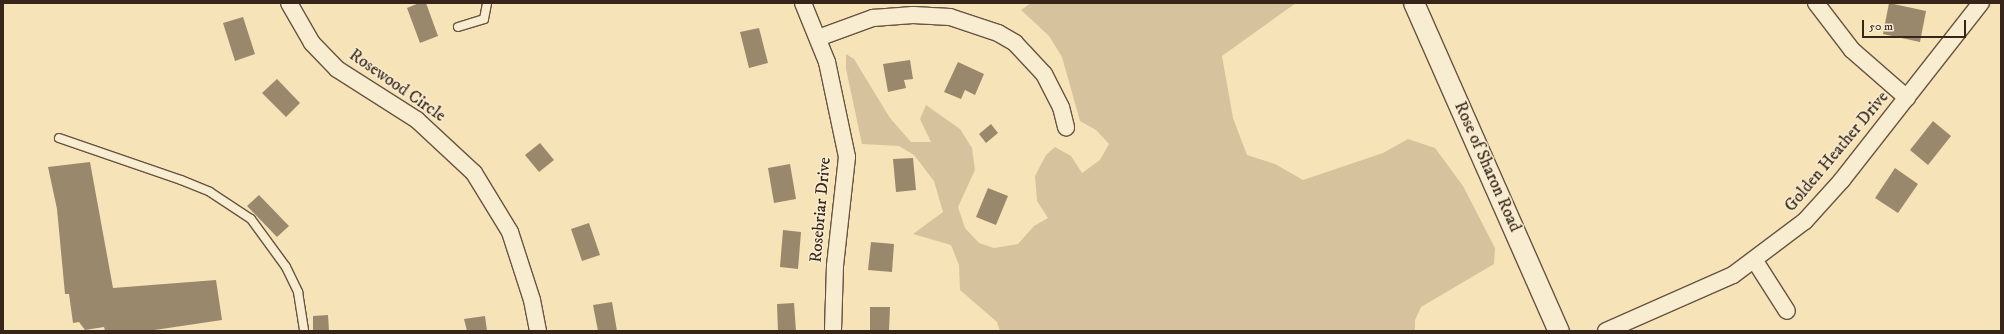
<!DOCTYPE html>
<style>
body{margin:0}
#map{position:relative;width:2004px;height:334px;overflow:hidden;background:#f6e3b8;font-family:"IM FELL DW Pica",serif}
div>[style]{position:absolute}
.green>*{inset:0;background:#d6c39d}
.building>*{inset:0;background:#9a886c}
.roads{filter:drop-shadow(1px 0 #675442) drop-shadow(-1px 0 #675442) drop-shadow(0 1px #675442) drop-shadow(0 -1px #675442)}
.service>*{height:8px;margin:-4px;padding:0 4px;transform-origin:4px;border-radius:4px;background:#f9edd1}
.minor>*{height:16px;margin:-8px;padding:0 8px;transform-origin:8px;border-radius:8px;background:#f9edd1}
.tertiary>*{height:20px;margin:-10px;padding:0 10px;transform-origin:10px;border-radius:10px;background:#f9edd1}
span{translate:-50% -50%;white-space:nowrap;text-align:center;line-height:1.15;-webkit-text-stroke:3px #f9edd1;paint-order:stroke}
.street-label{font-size:17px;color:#37251a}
.frame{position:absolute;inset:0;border:4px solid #37251a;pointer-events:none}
.scale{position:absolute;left:1862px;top:20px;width:104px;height:18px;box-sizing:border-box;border:2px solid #37251a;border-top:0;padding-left:5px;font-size:12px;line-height:14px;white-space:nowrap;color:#37251a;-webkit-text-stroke:3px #f9edd1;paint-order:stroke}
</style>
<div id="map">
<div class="green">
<i style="clip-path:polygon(1031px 3px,1296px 3px,1222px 56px,1233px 118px,1247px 155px,1275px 164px,1303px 180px,1383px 153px,1408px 139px,1435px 148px,1463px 186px,1495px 248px,1494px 264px,1421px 307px,1415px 320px,1415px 331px,1000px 331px,997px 322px,960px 290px,959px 265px,951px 245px,913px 234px,943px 212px,934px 181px,914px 155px,899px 146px,862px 144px,846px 69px,846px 54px,854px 59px,890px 118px,911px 142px,931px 142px,920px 119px,926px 105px,960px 129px,972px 148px,975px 170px,958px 207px,965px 228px,979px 243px,994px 248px,1018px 244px,1034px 226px,1048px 218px,1037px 201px,1035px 176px,1046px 155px,1055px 147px,1071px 156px,1082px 173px,1100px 160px,1109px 144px,1096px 130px,1080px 121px,1062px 57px,1049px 36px,1021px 10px)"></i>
</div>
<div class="building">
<i style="clip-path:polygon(419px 3px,426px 3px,438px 36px,420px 43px,407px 8px)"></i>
<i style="clip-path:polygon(1889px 3px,1926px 11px,1920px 42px,1883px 34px)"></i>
<i style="clip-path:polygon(243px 17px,255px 54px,235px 61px,223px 23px)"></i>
<i style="clip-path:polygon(759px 28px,768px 63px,749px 68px,740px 32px)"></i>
<i style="clip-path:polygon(910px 60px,913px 79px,904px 80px,906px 88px,888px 92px,883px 64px)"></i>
<i style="clip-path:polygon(958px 62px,984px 74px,975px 95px,965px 90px,961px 99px,944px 92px)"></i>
<i style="clip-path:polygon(277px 79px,300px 103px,286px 117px,262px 93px)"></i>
<i style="clip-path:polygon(1933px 121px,1951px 136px,1928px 165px,1910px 150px)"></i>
<i style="clip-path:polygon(991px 124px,998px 133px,986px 143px,979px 134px)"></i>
<i style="clip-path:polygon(540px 143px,554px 160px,539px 172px,525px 155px)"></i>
<i style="clip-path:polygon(913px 158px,916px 190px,896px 192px,893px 159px)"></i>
<i style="clip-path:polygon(90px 162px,113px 288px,216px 280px,222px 320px,148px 331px,105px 331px,104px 327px,85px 330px,79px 322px,73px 323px,69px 294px,65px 294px,57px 209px,48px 167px)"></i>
<i style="clip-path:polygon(790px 164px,796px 199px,774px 203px,768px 168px)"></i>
<i style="clip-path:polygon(1895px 168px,1918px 184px,1898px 213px,1875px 198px)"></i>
<i style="clip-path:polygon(988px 188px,1008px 196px,996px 225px,976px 217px)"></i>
<i style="clip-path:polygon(259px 195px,289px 226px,277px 237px,247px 206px)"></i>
<i style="clip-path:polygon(589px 223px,600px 255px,582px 261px,571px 229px)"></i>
<i style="clip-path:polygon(783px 230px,801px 232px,798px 269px,780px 267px)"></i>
<i style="clip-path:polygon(871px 242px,894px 244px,892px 272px,868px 270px)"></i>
<i style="clip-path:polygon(612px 302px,617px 331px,598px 331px,593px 305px)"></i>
<i style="clip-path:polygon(794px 303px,796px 331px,778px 331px,777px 304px)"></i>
<i style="clip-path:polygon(870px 307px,890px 307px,889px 331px,870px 331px)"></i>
<i style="clip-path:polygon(328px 315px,329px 331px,313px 331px,313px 316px)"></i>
<i style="clip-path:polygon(485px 316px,487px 331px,467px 331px,464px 319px)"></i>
</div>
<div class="roads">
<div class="service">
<i style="left:458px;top:27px;width:27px;rotate:-17deg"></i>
<i style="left:484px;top:19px;width:16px;rotate:-79deg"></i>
<i style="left:59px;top:138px;width:129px;rotate:19deg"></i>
<i style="left:181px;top:180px;width:31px;rotate:22deg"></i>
<i style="left:210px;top:192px;width:49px;rotate:33.4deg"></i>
<i style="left:251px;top:219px;width:59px;rotate:53.9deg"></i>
<i style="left:286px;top:267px;width:28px;rotate:64deg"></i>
<i style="left:298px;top:292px;width:39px;rotate:81deg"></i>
</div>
<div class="minor">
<i style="left:289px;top:3px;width:46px;rotate:60.1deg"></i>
<i style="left:312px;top:43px;width:36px;rotate:46deg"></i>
<i style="left:337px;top:69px;width:95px;rotate:32.5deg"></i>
<i style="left:417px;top:120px;width:78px;rotate:42.9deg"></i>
<i style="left:474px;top:173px;width:69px;rotate:58.6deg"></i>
<i style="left:510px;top:232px;width:71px;rotate:72.1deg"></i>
<i style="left:532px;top:300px;width:32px;rotate:79deg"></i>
<i style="left:803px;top:3px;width:64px;rotate:67.9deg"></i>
<i style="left:827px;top:62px;width:97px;rotate:78.1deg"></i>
<i style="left:847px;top:157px;width:110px;rotate:96.3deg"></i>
<i style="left:835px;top:266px;width:65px;rotate:91.8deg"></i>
<i style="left:1816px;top:3px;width:59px;rotate:52.5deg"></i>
<i style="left:1852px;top:50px;width:73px;rotate:41.1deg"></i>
<i style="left:818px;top:38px;width:59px;rotate:-20deg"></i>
<i style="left:873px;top:18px;width:40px;rotate:-4.3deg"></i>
<i style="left:913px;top:15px;width:37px;rotate:3deg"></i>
<i style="left:950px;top:17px;width:51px;rotate:18.4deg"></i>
<i style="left:998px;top:33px;width:20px;rotate:30deg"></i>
<i style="left:1015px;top:43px;width:42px;rotate:46.9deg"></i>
<i style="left:1044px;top:74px;width:37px;rotate:63deg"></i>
<i style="left:1061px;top:107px;width:21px;rotate:76deg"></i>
<i style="left:1755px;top:261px;width:59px;rotate:57.4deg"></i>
<i style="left:1606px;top:331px;width:139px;rotate:-23.8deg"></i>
<i style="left:1733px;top:275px;width:90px;rotate:-36.9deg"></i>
<i style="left:1805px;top:221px;width:55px;rotate:-47.9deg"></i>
<i style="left:1842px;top:180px;width:225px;rotate:-51.9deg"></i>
</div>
<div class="tertiary">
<i style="left:1414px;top:3px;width:359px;rotate:66.2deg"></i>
</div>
</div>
<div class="street-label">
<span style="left:397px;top:86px;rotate:35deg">Rosewood Circle</span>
<span style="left:1837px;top:152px;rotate:-50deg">Golden Heather Drive</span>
<span style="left:1487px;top:167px;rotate:66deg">Rose of Sharon Road</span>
<span style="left:821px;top:210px;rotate:-85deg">Rosebriar Drive</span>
</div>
<div class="frame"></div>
<div class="scale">50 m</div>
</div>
